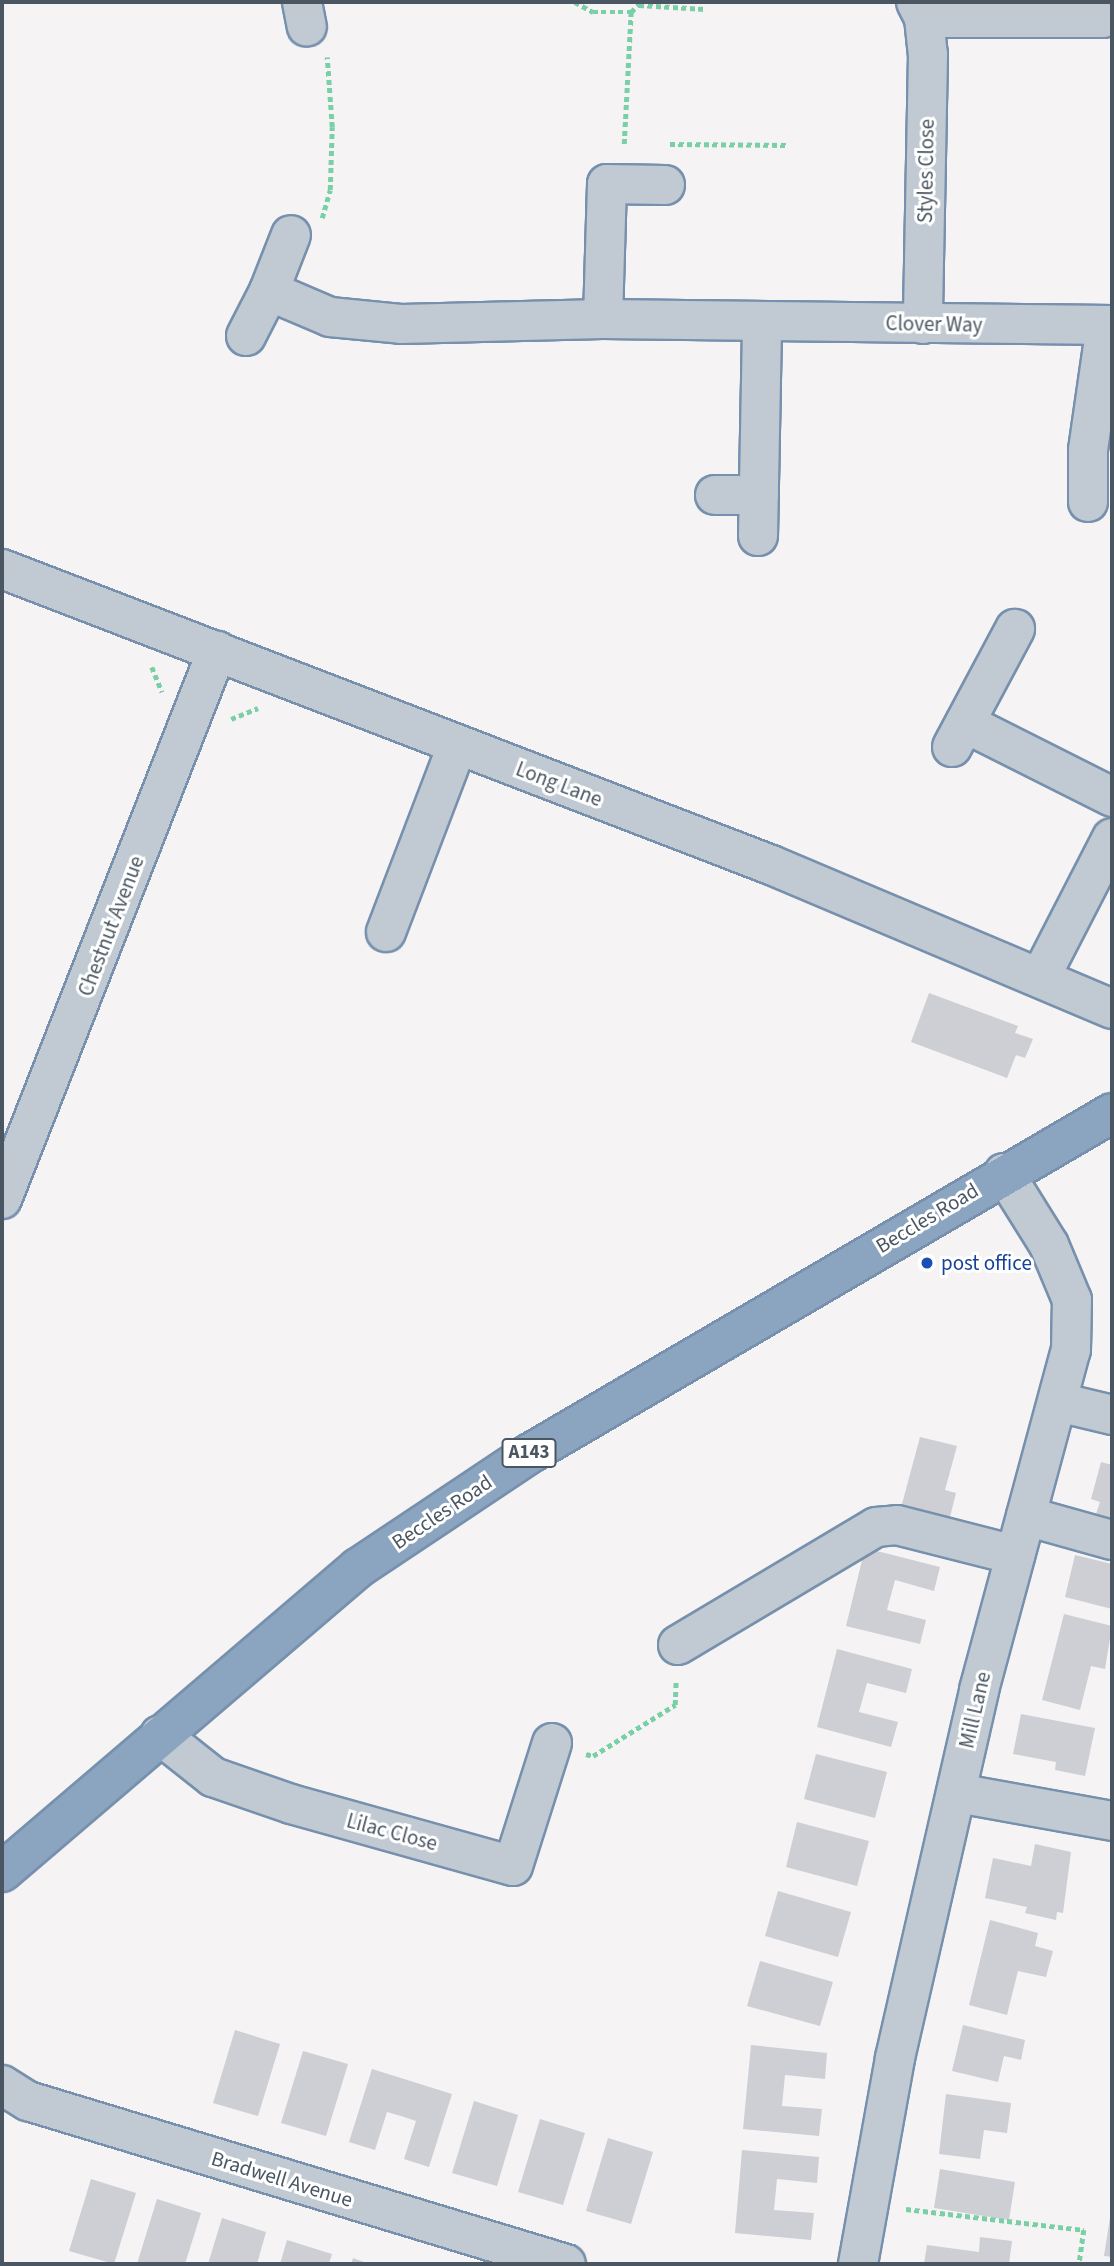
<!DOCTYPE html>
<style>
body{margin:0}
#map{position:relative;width:1114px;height:2266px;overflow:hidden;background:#f5f3f3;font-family:"Source Sans 3",sans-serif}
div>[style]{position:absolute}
.building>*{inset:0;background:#cdcfd5}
.path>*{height:4.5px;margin-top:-2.25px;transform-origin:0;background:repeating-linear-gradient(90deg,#7ad0a6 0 5px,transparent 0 8.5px)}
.roads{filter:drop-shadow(2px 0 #7690ad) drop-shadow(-2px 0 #7690ad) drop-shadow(0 2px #7690ad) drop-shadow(0 -2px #7690ad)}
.minor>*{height:38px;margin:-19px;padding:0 19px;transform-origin:19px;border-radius:19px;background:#c1cad2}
.highway>*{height:38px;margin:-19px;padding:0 19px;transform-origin:19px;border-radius:19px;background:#8ba5c1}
.dots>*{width:19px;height:19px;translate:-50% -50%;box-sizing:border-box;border:4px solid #fff;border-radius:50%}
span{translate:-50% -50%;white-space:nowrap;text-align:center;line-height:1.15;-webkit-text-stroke:6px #fff;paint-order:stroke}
.shield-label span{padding:2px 5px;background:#fff;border:2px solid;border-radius:5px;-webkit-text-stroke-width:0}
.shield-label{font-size:19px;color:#4a5661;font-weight:700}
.street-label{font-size:21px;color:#4a5661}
.transit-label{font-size:21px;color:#164399}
.left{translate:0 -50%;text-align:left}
.frame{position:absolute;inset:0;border:4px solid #4a5661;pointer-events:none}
</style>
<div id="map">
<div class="building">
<i style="clip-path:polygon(929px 993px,1018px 1026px,1015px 1033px,1033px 1039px,1025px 1058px,1016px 1055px,1007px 1078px,911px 1042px)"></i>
<i style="clip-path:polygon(920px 1437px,957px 1446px,945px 1490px,956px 1493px,950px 1517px,902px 1504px)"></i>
<i style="clip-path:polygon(1101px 1462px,1112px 1465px,1112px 1519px,1096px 1514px,1100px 1502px,1091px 1499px)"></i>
<i style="clip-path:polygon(865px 1548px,940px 1567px,934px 1591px,895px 1580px,887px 1610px,926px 1620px,920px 1644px,846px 1626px)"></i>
<i style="clip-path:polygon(1075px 1555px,1112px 1564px,1112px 1609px,1065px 1597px)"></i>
<i style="clip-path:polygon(1064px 1614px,1112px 1626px,1105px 1669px,1091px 1666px,1080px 1710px,1042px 1700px)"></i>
<i style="clip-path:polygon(837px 1649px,912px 1669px,906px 1693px,867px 1683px,859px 1712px,898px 1722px,891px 1747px,817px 1727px)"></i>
<i style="clip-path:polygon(1021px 1714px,1095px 1728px,1085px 1776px,1055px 1770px,1056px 1762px,1013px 1754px)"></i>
<i style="clip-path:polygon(816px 1754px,887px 1772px,875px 1818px,804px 1799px)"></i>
<i style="clip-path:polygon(797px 1822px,869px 1841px,857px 1886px,786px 1867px)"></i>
<i style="clip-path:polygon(1035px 1844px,1071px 1852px,1063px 1913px,1057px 1912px,1056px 1920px,1025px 1913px,1027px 1907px,985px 1898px,993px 1858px,1031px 1866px)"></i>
<i style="clip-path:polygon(778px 1891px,851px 1912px,838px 1957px,765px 1936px)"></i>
<i style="clip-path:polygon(990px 1920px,1038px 1933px,1035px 1946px,1053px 1951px,1046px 1977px,1018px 1971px,1007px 2015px,969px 2005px)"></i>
<i style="clip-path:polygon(760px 1961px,833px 1982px,820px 2026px,747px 2006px)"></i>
<i style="clip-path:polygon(963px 2025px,1025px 2040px,1021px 2060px,1004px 2056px,998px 2082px,952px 2071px)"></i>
<i style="clip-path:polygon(235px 2030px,280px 2044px,258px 2116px,213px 2103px)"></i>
<i style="clip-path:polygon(751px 2045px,827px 2053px,825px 2079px,785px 2075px,782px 2106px,822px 2109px,819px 2136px,743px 2129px)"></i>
<i style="clip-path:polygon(303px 2051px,348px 2064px,326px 2136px,281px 2123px)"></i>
<i style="clip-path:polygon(372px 2069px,452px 2094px,429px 2167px,404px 2159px,416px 2121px,401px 2116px,387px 2112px,375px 2150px,349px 2142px)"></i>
<i style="clip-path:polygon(946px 2094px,1011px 2103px,1007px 2133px,984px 2130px,980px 2159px,939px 2154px)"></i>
<i style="clip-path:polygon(474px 2101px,518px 2115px,497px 2186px,452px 2173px)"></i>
<i style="clip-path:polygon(540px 2119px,585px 2133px,563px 2205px,518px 2192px)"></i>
<i style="clip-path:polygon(608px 2138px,653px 2152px,631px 2224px,586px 2211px)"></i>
<i style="clip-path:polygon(742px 2150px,819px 2157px,817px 2183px,777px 2179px,774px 2210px,814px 2213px,811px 2240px,735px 2233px)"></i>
<i style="clip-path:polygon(940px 2169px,1015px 2182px,1009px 2220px,934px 2208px)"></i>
<i style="clip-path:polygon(91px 2179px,136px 2193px,114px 2264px,69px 2251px)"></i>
<i style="clip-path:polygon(157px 2199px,201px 2213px,185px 2264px,137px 2264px)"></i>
<i style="clip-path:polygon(1111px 2211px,1112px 2211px,1112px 2257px,1104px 2256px)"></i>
<i style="clip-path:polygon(222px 2218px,266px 2232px,257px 2264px,208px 2264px)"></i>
<i style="clip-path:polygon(980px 2237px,1012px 2241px,1009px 2264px,924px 2264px,927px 2245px,979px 2252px)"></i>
<i style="clip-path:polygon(287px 2240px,332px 2254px,329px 2264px,280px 2264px)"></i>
<i style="clip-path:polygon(353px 2258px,369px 2264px,351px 2264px)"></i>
</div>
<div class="path">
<i style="left:575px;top:2px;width:21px;rotate:29deg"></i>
<i style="left:593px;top:12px;width:38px"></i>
<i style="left:639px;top:5px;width:66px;rotate:3.5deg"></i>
<i style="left:624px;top:144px;width:132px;rotate:-87deg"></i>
<i style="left:631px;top:12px;width:14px;rotate:-45deg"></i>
<i style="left:670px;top:144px;width:117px;rotate:0.5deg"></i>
<i style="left:322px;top:218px;width:29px;rotate:-74deg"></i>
<i style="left:330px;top:190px;width:63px;rotate:-88.2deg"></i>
<i style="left:332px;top:127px;width:70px;rotate:-94.1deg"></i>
<i style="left:152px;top:667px;width:27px;rotate:68deg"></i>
<i style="left:231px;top:719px;width:29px;rotate:-22deg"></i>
<i style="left:586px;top:1754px;width:7px;rotate:16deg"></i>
<i style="left:593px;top:1756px;width:97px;rotate:-31.9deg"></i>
<i style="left:675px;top:1705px;width:24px;rotate:-88deg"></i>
<i style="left:906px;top:2209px;width:179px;rotate:6.7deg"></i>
<i style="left:1084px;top:2230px;width:34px;rotate:98deg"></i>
</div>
<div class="roads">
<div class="minor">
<i style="left:302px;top:2px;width:25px;rotate:79deg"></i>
<i style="left:916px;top:2px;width:18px;rotate:63deg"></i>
<i style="left:924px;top:18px;width:36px;rotate:84deg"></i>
<i style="left:928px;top:54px;width:270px;rotate:91.1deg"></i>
<i style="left:924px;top:18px;width:179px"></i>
<i style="left:1103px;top:18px;width:16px;rotate:-90deg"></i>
<i style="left:269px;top:291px;width:60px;rotate:-68.6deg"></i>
<i style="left:603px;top:319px;width:135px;rotate:-88.3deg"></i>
<i style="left:607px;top:184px;width:58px;rotate:1deg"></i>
<i style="left:246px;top:336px;width:51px;rotate:-62.9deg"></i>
<i style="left:269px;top:291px;width:66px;rotate:23.1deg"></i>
<i style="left:330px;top:317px;width:71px;rotate:5.6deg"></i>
<i style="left:401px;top:324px;width:202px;rotate:-1.4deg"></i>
<i style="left:603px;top:319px;width:509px;rotate:0.68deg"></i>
<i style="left:715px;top:495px;width:44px"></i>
<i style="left:1088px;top:502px;width:52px;rotate:-90deg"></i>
<i style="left:1088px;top:450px;width:126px;rotate:-81.8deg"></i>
<i style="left:758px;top:536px;width:215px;rotate:-88.9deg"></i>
<i style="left:2px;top:569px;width:824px;rotate:21.05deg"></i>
<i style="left:771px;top:865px;width:370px;rotate:22.9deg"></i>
<i style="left:965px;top:723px;width:165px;rotate:26.7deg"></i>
<i style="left:952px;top:747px;width:134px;rotate:-61.9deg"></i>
<i style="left:386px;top:932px;width:199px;rotate:-69.1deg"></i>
<i style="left:1041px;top:976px;width:155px;rotate:-62.8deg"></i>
<i style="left:2px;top:1199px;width:589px;rotate:-68.58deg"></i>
<i style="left:1058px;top:1402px;width:56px;rotate:13.5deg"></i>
<i style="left:1026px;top:1516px;width:89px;rotate:15.6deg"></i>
<i style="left:678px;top:1645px;width:230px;rotate:-30.8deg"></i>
<i style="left:876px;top:1527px;width:21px;rotate:-5deg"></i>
<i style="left:897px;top:1525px;width:122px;rotate:14.3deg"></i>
<i style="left:160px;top:1735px;width:68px;rotate:38.4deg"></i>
<i style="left:213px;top:1777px;width:83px;rotate:19.1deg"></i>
<i style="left:291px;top:1804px;width:230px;rotate:15.6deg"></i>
<i style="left:513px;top:1866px;width:129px;rotate:-72.4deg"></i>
<i style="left:957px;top:1793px;width:158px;rotate:10.2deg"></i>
<i style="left:2px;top:2085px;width:31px;rotate:32deg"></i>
<i style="left:28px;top:2101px;width:562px;rotate:16.86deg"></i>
<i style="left:858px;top:2264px;width:209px;rotate:-79.8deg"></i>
<i style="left:895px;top:2058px;width:377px;rotate:-77.1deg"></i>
<i style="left:979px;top:1690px;width:352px;rotate:-74.9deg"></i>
<i style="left:1071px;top:1350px;width:50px;rotate:-88.9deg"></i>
<i style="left:1072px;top:1300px;width:60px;rotate:-112.7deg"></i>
<i style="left:1049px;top:1245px;width:85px;rotate:-122deg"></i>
</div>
<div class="highway">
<i style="left:2px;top:1872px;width:468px;rotate:-40.5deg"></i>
<i style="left:358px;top:1568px;width:206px;rotate:-33.7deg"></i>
<i style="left:529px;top:1454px;width:675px;rotate:-30.32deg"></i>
</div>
</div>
<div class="dots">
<i style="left:927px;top:1263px;background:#1a4fb4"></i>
</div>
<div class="shield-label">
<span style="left:529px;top:1453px">A143</span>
</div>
<div class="street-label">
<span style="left:926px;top:171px;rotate:-89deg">Styles Close</span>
<span style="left:934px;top:324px;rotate:1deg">Clover Way</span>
<span style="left:559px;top:784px;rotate:21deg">Long Lane</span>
<span style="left:111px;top:926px;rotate:-69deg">Chestnut Avenue</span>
<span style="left:927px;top:1218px;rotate:-31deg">Beccles Road</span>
<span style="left:442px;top:1512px;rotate:-34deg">Beccles Road</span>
<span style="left:975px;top:1710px;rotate:-77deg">Mill Lane</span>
<span style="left:392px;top:1832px;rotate:15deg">Lilac Close</span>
<span style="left:282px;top:2179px;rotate:17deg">Bradwell Avenue</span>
</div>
<div class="transit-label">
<span class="left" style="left:941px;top:1263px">post office</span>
</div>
<div class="frame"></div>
</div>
